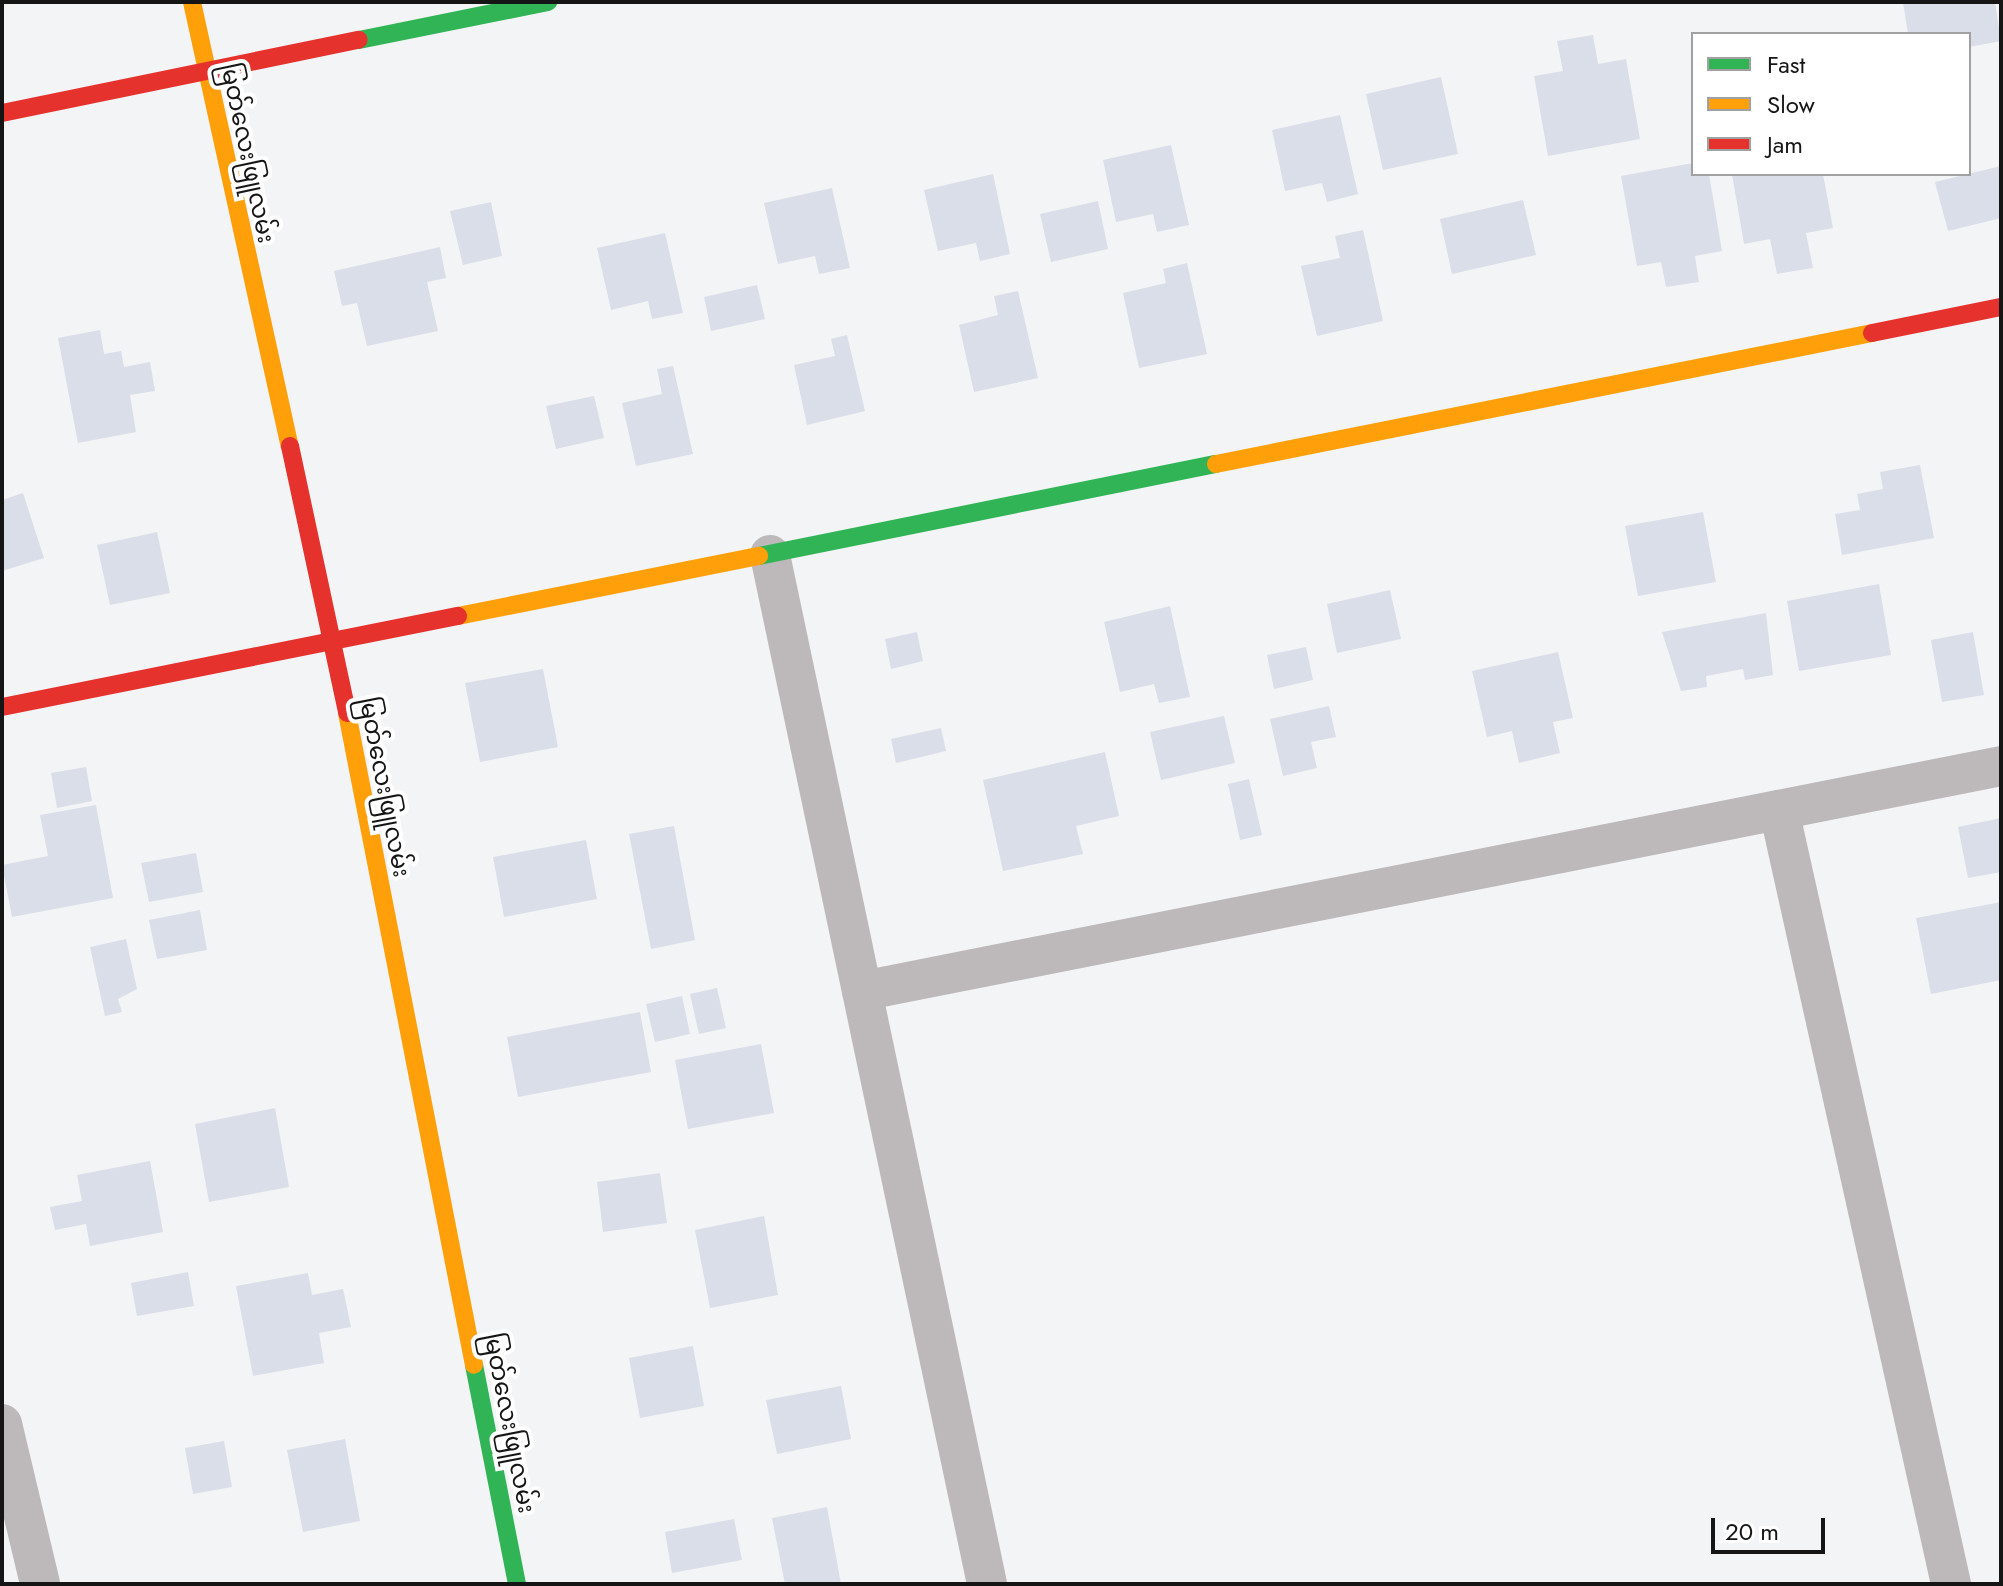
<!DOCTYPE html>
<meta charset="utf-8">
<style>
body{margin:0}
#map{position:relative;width:2003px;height:1586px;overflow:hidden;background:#f3f4f6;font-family:Jost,"Noto Sans Myanmar",sans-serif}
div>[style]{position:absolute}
.building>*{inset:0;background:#dadee8}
.street>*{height:40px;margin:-20px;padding:0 20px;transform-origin:20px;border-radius:20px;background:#bdb8b9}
.fast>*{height:18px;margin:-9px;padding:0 9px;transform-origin:9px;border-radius:9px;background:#30b455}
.slow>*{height:18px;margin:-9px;padding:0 9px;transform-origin:9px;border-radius:9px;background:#ff9f0a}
.jam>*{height:18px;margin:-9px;padding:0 9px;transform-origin:9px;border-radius:9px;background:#e5322d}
span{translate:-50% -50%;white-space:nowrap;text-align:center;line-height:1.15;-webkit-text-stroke:8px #fff;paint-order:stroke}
.street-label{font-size:24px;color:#151516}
.frame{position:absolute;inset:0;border:4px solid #151516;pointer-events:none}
.legend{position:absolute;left:1691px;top:32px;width:280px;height:144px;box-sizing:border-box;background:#fff;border:2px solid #a1a1a2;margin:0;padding:10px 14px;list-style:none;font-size:24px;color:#151516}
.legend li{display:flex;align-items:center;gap:16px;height:40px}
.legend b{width:40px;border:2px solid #a1a1a2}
.scale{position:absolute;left:1711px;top:1518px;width:114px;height:36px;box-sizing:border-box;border:4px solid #151516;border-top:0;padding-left:10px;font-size:24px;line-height:28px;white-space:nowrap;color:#151516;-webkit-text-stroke:6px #fff;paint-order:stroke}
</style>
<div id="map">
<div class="building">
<i style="clip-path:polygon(1903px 2px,1995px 2px,2001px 41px,1969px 47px,1969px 34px,1908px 34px)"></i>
<i style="clip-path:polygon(1593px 35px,1598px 64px,1626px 59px,1640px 139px,1548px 156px,1534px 76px,1563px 71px,1557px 41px)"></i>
<i style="clip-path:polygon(1441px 77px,1458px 154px,1383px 170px,1366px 94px)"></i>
<i style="clip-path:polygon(1340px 115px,1358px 194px,1327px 202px,1322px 183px,1285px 191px,1272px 130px)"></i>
<i style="clip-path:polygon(1171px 145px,1189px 225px,1157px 232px,1153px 214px,1116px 222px,1103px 160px)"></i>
<i style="clip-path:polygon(1693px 163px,1693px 174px,1709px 174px,1722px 251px,1695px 256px,1699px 282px,1666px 287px,1661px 262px,1637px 266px,1621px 176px)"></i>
<i style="clip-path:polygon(2001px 166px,2001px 218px,1948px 231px,1935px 182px)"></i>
<i style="clip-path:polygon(993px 174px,1010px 254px,980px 261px,976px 243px,938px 251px,924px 190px)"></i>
<i style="clip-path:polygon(1732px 174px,1823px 174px,1833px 228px,1806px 233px,1813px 268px,1777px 274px,1770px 239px,1744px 244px)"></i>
<i style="clip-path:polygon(832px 188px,850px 268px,819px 274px,815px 256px,778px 264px,764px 203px)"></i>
<i style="clip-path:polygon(1523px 200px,1536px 255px,1452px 274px,1440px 219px)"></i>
<i style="clip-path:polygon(1098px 201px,1108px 249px,1051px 262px,1040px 214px)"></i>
<i style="clip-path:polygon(491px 202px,502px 256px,463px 265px,450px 211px)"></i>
<i style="clip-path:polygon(1363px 230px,1383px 321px,1317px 336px,1301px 266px,1340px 258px,1335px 236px)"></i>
<i style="clip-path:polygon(665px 233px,683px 313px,652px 319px,648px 301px,611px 310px,597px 248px)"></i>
<i style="clip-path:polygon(440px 247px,446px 278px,427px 282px,438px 331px,367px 346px,357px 303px,342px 306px,334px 271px)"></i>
<i style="clip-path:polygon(1187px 263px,1207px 354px,1139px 368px,1123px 293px,1166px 283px,1163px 269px)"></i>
<i style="clip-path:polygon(757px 285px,765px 319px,711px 331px,704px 297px)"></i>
<i style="clip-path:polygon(1018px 291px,1038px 378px,974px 392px,959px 325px,998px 315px,994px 296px)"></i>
<i style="clip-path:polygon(100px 330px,104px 354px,121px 351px,124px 367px,150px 362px,155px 391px,130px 395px,136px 432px,78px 443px,58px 338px)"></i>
<i style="clip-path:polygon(847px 335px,865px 411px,807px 425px,794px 365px,835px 356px,831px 339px)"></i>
<i style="clip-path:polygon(673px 366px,693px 454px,636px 466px,622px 403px,662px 394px,657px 369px)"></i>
<i style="clip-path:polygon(594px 396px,604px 438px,556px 449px,546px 406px)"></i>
<i style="clip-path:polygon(1920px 465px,1934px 538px,1842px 555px,1835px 514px,1860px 510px,1857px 494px,1883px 489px,1880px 472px)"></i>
<i style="clip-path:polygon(23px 493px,44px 558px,2px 571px,2px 500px)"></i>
<i style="clip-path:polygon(1703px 512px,1716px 582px,1638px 596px,1625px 526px)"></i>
<i style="clip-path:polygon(157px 532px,170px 593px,110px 605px,97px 545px)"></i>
<i style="clip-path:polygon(1879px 584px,1891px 655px,1799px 671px,1787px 601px)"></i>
<i style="clip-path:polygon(1390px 590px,1401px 639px,1337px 653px,1327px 604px)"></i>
<i style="clip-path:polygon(1170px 606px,1190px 697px,1159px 703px,1154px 684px,1120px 692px,1104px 622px)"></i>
<i style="clip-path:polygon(1766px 613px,1773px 675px,1745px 680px,1743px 669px,1706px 676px,1707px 687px,1681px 691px,1662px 632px)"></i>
<i style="clip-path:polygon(917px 632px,923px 661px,891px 669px,885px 639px)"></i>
<i style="clip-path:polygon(1973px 632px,1984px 695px,1942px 702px,1931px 640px)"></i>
<i style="clip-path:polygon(1306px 647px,1313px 680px,1274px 689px,1267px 655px)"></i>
<i style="clip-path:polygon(1558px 652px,1573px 718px,1553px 722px,1560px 753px,1519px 763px,1512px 731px,1487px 737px,1472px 671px)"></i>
<i style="clip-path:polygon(543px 669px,558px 747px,480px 762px,465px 683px)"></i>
<i style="clip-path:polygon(1329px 706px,1336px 737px,1311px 742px,1317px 768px,1283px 776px,1270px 719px)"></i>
<i style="clip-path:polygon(1224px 716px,1235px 763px,1161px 780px,1150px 732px)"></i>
<i style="clip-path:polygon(941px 728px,946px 751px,896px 763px,891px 739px)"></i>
<i style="clip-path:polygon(1105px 752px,1119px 816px,1076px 826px,1083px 854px,1003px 871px,983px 780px)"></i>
<i style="clip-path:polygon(86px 767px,92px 801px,57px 808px,51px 773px)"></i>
<i style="clip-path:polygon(1249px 779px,1262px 835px,1240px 840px,1228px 784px)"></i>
<i style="clip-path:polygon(96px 805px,113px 898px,12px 917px,2px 865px,48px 856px,40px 815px)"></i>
<i style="clip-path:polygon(2001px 818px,2001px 872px,1968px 878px,1958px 827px)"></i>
<i style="clip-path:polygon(674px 826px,695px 940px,651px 949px,629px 834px)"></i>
<i style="clip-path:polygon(586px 840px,597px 899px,504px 917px,493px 857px)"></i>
<i style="clip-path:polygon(196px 853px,203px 892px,149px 902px,141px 863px)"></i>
<i style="clip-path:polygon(2001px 902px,2001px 980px,1931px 994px,1916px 918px)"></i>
<i style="clip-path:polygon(200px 910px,207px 950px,157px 959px,149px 920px)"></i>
<i style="clip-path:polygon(126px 939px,137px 989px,118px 999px,122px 1012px,105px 1016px,90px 947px)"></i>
<i style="clip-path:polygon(717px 988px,726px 1028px,699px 1034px,690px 994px)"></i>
<i style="clip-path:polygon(682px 996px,690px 1034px,655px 1042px,646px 1004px)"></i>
<i style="clip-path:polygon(640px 1012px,651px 1072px,518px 1097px,507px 1037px)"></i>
<i style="clip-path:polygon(761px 1044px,774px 1113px,688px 1129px,675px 1060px)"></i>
<i style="clip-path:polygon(275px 1108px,289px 1187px,209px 1202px,195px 1124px)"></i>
<i style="clip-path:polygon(150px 1161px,163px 1232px,90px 1246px,86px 1224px,55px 1230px,50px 1207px,82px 1201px,77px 1175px)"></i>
<i style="clip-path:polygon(660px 1173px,667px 1223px,603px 1232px,597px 1182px)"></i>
<i style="clip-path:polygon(764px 1216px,778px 1295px,710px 1308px,695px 1230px)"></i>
<i style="clip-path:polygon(188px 1272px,194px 1306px,137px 1316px,131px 1283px)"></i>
<i style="clip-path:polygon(308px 1273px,312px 1295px,343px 1289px,351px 1327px,319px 1333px,324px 1363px,253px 1376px,236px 1286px)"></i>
<i style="clip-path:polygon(693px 1346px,704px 1406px,640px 1418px,629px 1358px)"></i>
<i style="clip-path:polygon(841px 1386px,851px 1439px,777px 1454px,766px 1400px)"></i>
<i style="clip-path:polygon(345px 1439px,360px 1521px,303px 1532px,287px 1450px)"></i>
<i style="clip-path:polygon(224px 1441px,232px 1487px,193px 1494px,185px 1448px)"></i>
<i style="clip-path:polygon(827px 1507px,841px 1584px,785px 1584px,772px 1518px)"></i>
<i style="clip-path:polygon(734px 1519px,742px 1560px,672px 1573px,665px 1532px)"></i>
</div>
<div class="street">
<i style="left:770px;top:555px;width:1052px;rotate:78.09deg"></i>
<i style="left:1779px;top:810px;width:793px;rotate:77.47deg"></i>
<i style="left:862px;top:991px;width:1161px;rotate:-11.17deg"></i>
<i style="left:2px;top:1424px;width:164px;rotate:76.6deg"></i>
</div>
<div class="fast">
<i style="left:359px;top:40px;width:193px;rotate:-11.4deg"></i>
<i style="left:759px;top:556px;width:466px;rotate:-11.4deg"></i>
<i style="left:474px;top:1365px;width:223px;rotate:78.9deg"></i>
</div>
<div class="slow">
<i style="left:192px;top:2px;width:455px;rotate:77.6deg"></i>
<i style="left:1216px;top:464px;width:669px;rotate:-11.29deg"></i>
<i style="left:458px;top:616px;width:307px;rotate:-11.3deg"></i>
<i style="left:347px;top:713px;width:664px;rotate:78.98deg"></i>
</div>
<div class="jam">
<i style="left:2px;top:113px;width:364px;rotate:-11.6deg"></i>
<i style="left:1872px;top:333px;width:132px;rotate:-11.4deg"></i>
<i style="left:290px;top:446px;width:273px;rotate:77.9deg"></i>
<i style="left:2px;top:707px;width:465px;rotate:-11.3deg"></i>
</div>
<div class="street-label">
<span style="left:248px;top:153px;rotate:78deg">မြတ်လေးဖြူလမ်း</span>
<span style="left:385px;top:787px;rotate:79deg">မြတ်လေးဖြူလမ်း</span>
<span style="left:510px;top:1423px;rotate:79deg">မြတ်လေးဖြူလမ်း</span>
</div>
<div class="frame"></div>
<ul class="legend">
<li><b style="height:10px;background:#30b455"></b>Fast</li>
<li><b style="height:10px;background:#ff9f0a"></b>Slow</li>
<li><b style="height:10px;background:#e5322d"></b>Jam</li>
</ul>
<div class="scale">20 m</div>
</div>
